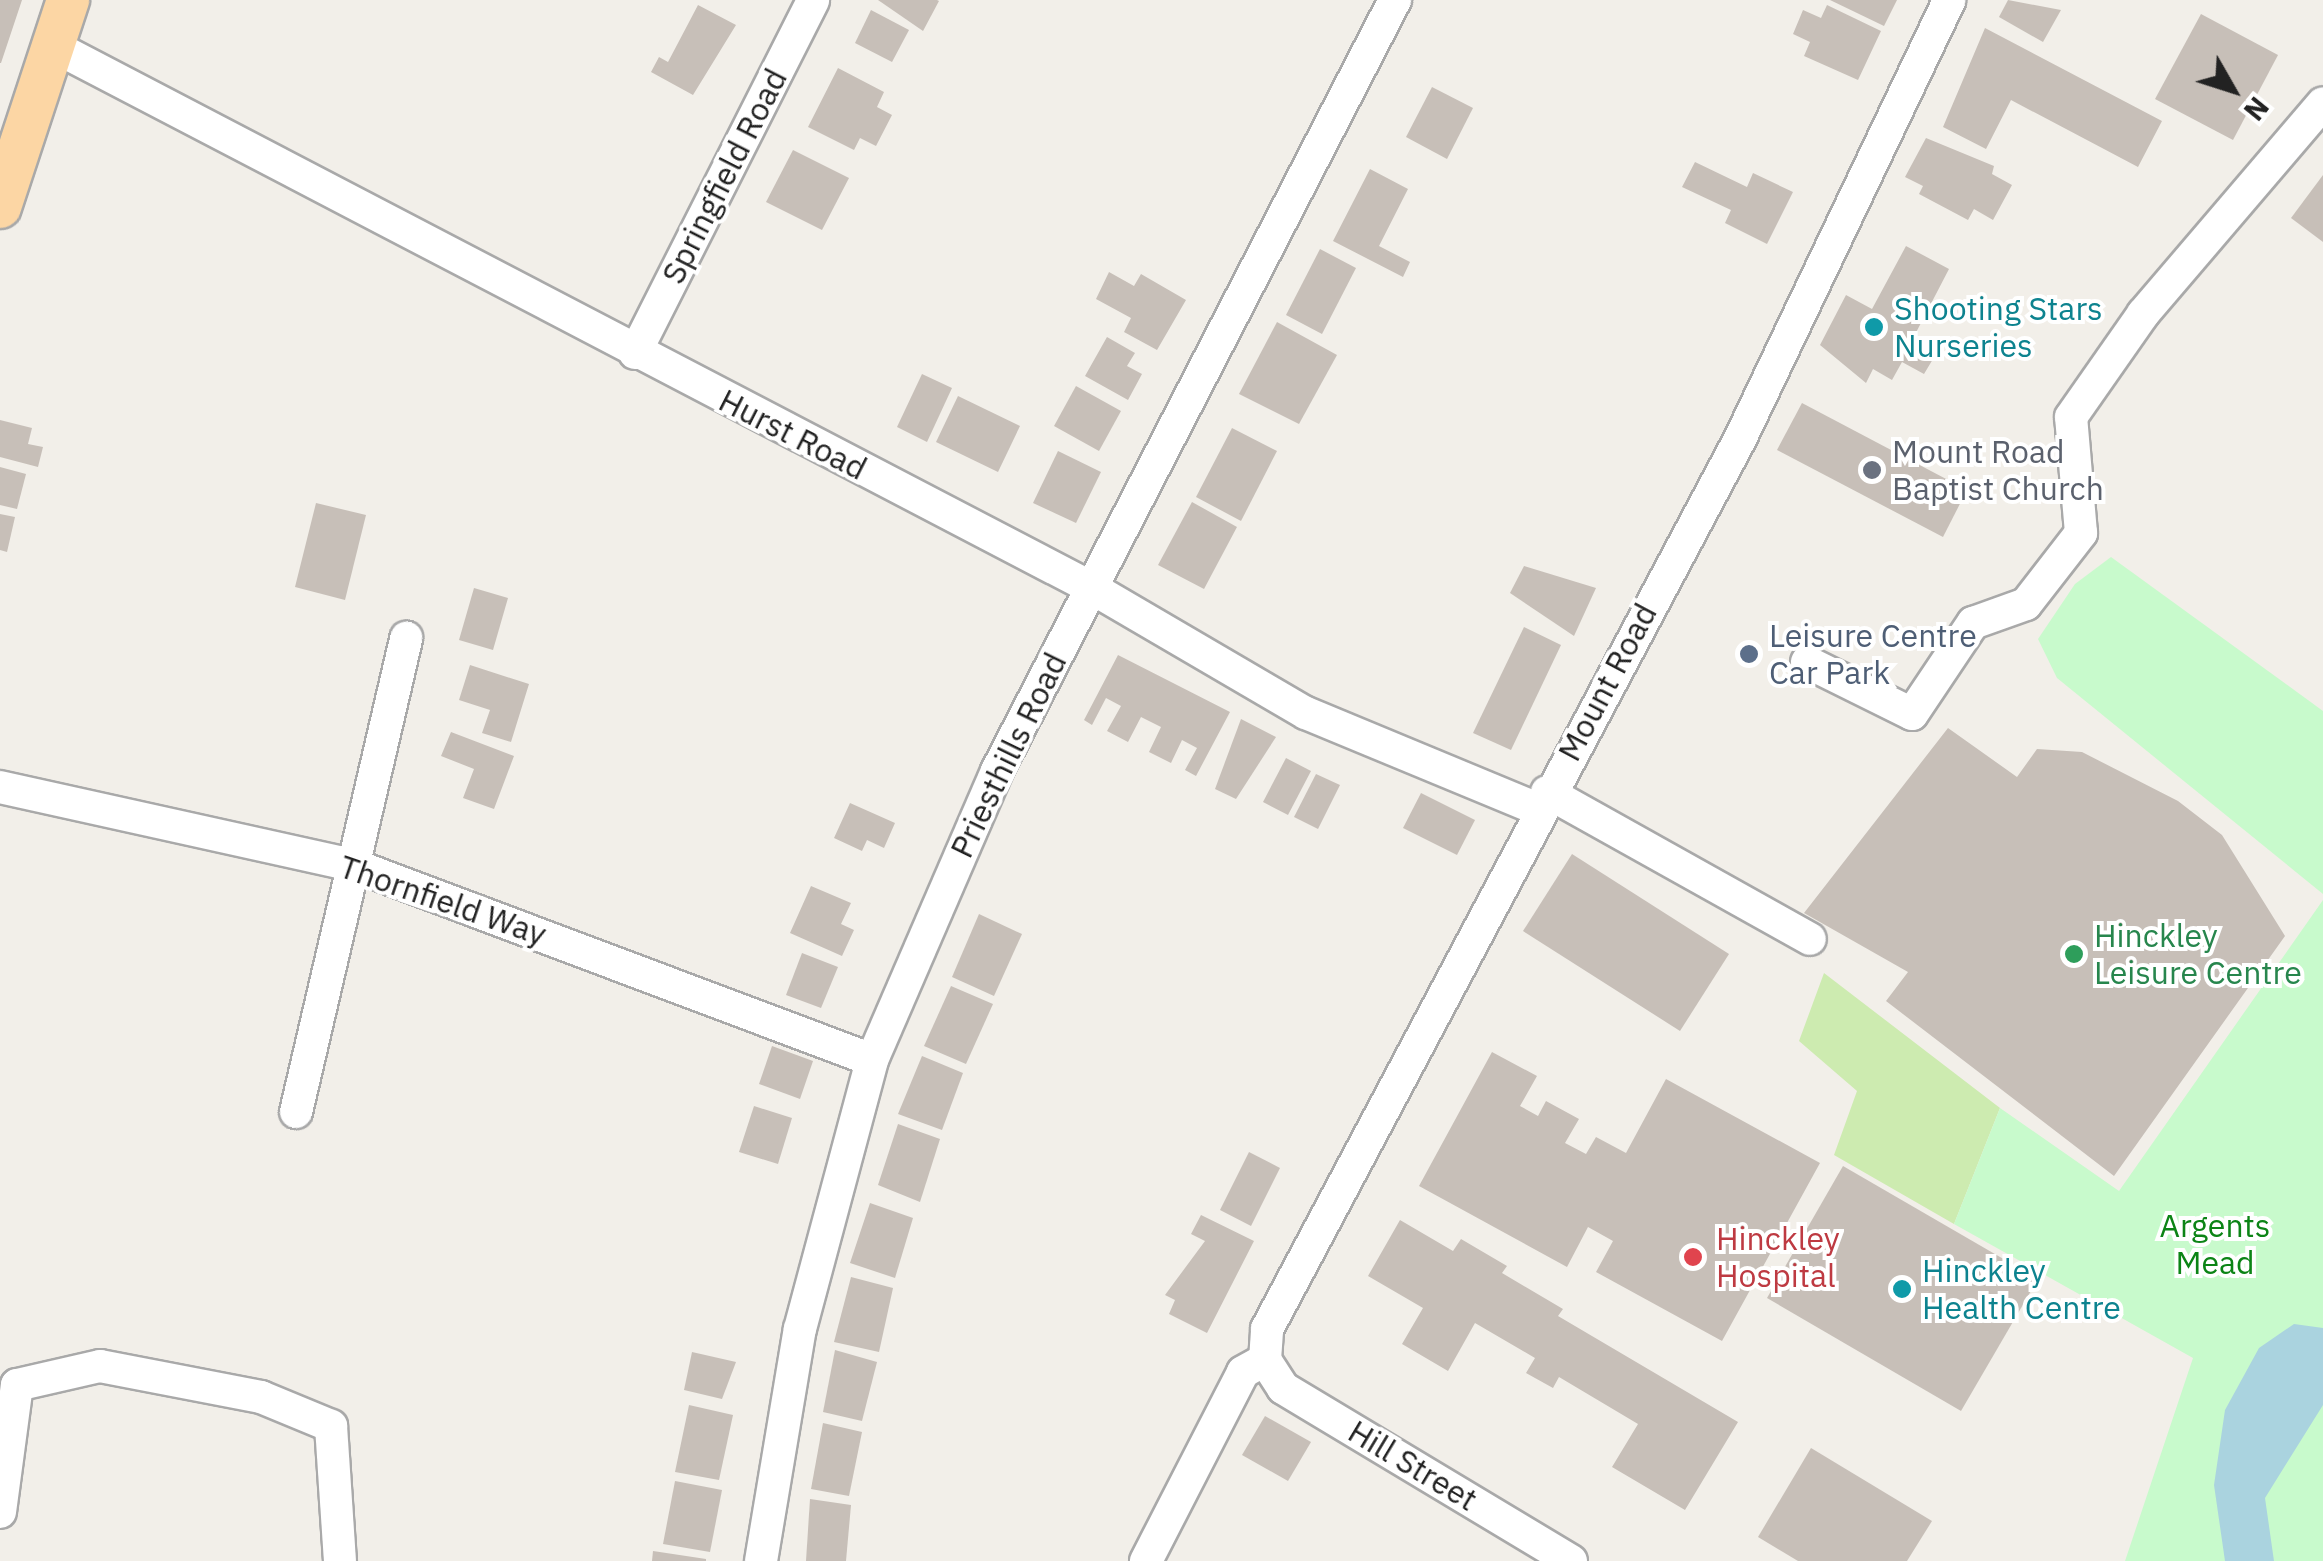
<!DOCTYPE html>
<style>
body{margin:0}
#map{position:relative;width:2323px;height:1561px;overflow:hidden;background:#f2efe9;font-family:"IBM Plex Sans",sans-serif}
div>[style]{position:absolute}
.grass>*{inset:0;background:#cdebb0}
.park>*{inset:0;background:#c8facc}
.water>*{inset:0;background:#aad3df}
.building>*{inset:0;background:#c7bfb8}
.roads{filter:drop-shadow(2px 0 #a9a9a9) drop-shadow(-2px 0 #a9a9a9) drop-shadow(0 2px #a9a9a9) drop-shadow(0 -2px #a9a9a9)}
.minor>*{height:32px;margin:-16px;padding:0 16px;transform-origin:16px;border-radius:16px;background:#fff}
.major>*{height:42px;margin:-21px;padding:0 21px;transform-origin:21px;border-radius:21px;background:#fcd6a4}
.dots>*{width:28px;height:28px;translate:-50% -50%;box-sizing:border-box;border:5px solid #fff;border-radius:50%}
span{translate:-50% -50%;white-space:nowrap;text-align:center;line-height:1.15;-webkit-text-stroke:8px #fff;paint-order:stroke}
.street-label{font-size:32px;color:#222}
.culture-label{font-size:32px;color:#0d838f}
.left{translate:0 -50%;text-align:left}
.worship-label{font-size:32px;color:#5b616d}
.service-label{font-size:32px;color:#4e5e75}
.leisure-label{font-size:32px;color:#27864d}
.park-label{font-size:32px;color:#0c8416}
.health-label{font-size:32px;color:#be3a42}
.north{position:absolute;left:2183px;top:40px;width:100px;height:100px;-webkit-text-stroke:8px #fff;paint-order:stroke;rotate:129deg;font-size:28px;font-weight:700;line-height:40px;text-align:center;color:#222}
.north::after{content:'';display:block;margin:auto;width:35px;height:45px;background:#222;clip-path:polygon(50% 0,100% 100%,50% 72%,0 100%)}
</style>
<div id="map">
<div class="grass">
<i style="clip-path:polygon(1824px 973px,2000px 1108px,1954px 1224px,1834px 1155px,1857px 1091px,1799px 1041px)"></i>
</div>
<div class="park">
<i style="clip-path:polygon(2111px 557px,2323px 711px,2323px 894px,2057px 678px,2038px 639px,2075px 584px)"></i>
<i style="clip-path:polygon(2323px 900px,2323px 1561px,2125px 1561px,2193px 1358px,1954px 1224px,2000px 1108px,2119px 1191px)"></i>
</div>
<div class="water">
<i style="clip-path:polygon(2294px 1324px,2323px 1328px,2323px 1405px,2265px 1498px,2274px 1561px,2225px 1561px,2214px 1485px,2225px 1410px,2259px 1348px)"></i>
</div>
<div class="building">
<i style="clip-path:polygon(0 0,22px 0,1px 63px,0 63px)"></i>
<i style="clip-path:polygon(878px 0,937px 0,939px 1px,923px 31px)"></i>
<i style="clip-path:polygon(1830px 0,1897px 0,1884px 26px)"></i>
<i style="clip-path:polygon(2008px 0,2061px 10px,2043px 42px,1999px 17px)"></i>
<i style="clip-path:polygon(698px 5px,736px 25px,693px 95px,651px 72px,659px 57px,668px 62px)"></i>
<i style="clip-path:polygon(1827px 5px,1881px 31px,1858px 80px,1804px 56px,1810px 42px,1793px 34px,1803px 10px,1821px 18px)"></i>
<i style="clip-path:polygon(871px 10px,909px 30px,892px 62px,855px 43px)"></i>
<i style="clip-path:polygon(2201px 14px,2278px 55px,2233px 140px,2155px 99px)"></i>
<i style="clip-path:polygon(1985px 28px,2162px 121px,2138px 167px,2011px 100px,1986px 149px,1943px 127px)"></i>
<i style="clip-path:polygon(838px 68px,884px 92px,877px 107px,892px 115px,876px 146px,860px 138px,854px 150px,808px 127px)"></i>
<i style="clip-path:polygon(1432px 87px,1473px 108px,1447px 159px,1406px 137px)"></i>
<i style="clip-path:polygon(1926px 138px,1994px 166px,1992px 174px,2012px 185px,1993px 220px,1974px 209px,1968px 220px,1919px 194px,1923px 186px,1905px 177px)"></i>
<i style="clip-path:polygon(793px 150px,849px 178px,822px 230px,766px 202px)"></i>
<i style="clip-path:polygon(1695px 162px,1747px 187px,1753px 173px,1793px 192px,1767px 244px,1725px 223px,1731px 210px,1682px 187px)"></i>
<i style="clip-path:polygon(1370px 169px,1408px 189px,1379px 246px,1410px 262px,1403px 277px,1333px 241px)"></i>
<i style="clip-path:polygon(2323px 175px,2323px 242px,2291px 218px)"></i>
<i style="clip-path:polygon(1906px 246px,1949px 269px,1909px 346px,1933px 359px,1924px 374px,1902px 362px,1892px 380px,1873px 369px,1866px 383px,1820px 345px,1846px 295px,1872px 309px)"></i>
<i style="clip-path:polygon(1320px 249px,1356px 268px,1322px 334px,1286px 315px)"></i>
<i style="clip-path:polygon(1109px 272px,1134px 286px,1141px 274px,1186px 300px,1157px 350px,1124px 332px,1131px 318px,1096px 299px)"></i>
<i style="clip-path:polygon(1277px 322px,1337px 355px,1299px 424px,1239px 394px)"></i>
<i style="clip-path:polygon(1107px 337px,1135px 353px,1127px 366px,1142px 374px,1128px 400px,1085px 376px)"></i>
<i style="clip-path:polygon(922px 374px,952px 388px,927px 442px,897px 427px)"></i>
<i style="clip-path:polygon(1076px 386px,1121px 411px,1099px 451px,1054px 426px)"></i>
<i style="clip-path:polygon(958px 396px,1020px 426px,998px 472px,936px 442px)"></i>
<i style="clip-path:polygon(1802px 403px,1967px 490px,1943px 537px,1777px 450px)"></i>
<i style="clip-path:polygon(0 420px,32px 428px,28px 444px,43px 447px,38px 467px,0 457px)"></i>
<i style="clip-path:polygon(1232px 428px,1277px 451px,1241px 521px,1196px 497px)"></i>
<i style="clip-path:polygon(1058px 451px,1101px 472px,1076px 523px,1033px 503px)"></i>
<i style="clip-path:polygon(0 467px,26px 474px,17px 509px,0 505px)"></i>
<i style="clip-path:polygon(1192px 502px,1237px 527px,1204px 589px,1158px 565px)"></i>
<i style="clip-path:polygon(316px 503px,366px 515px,345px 600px,295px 587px)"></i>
<i style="clip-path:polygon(0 514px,15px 517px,7px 552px,0 550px)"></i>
<i style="clip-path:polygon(1524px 566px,1596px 588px,1574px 636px,1510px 593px)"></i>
<i style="clip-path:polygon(474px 588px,508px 598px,493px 650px,459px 640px)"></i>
<i style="clip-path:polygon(1524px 627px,1561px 645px,1511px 750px,1473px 733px)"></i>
<i style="clip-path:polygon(1118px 655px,1230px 712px,1196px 776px,1185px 770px,1197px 748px,1182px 740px,1171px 763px,1149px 752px,1161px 727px,1141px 717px,1128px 742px,1107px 731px,1121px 706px,1106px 698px,1092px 725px,1084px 720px)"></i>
<i style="clip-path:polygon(470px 665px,529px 684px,511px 742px,482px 733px,490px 710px,459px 700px)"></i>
<i style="clip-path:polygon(1241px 719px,1276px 737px,1236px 799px,1215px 789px)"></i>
<i style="clip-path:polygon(1948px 728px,2017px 777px,2037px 749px,2082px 752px,2178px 801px,2222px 835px,2285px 936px,2114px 1176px,1886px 1001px,1908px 972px,1804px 913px)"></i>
<i style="clip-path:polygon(451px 732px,514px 756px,494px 809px,463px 798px,474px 769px,441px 756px)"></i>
<i style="clip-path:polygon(1286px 758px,1311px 771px,1288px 815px,1263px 802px)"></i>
<i style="clip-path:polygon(1316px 774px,1340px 785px,1318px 829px,1294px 817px)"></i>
<i style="clip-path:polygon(1421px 793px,1475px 820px,1457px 855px,1403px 828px)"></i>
<i style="clip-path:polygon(850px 803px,895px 823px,884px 848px,867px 840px,862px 851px,834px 838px)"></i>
<i style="clip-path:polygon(1572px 854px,1729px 954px,1680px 1031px,1523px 931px)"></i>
<i style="clip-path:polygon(811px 886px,851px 903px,841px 924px,854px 930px,842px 956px,790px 933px)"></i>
<i style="clip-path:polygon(979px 914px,1022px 934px,994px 996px,952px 977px)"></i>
<i style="clip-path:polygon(802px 953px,838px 967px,821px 1008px,786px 995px)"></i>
<i style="clip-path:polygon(951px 986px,993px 1004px,966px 1064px,924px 1046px)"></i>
<i style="clip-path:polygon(772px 1046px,813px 1061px,800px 1099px,759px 1084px)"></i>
<i style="clip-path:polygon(1492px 1052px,1537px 1076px,1520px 1106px,1538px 1116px,1546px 1101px,1579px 1119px,1565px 1143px,1586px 1154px,1596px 1137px,1626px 1153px,1666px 1079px,1820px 1163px,1722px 1341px,1596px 1272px,1613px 1241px,1588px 1227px,1567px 1267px,1419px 1186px)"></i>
<i style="clip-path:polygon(922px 1056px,963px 1073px,942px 1130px,898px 1114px)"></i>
<i style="clip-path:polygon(754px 1106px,792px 1118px,778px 1164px,739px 1152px)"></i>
<i style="clip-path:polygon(898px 1124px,940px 1139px,920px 1202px,878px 1185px)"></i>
<i style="clip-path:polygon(1249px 1152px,1280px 1168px,1251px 1226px,1220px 1210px)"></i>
<i style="clip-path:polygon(1843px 1166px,2038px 1279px,1961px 1411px,1767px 1298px)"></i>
<i style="clip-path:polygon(870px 1203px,913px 1218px,895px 1278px,850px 1263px)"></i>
<i style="clip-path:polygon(1201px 1215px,1254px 1241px,1207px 1333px,1169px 1314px,1175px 1300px,1165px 1295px,1205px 1241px,1191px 1234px)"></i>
<i style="clip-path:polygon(1400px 1220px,1453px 1251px,1461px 1239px,1507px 1266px,1502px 1273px,1563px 1309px,1558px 1316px,1738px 1422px,1685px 1510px,1612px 1467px,1638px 1424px,1559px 1377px,1553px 1388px,1526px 1373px,1535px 1358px,1475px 1323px,1448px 1371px,1402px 1344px,1423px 1308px,1368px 1276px)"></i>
<i style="clip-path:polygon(851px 1277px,893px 1288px,879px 1352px,834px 1342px)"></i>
<i style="clip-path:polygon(835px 1350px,877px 1362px,862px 1421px,823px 1412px)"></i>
<i style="clip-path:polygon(692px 1352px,736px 1362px,722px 1399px,684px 1390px)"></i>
<i style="clip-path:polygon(689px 1405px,733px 1415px,719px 1480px,675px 1472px)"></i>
<i style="clip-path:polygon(1265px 1416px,1311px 1442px,1288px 1481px,1242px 1455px)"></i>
<i style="clip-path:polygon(823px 1423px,862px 1432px,849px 1496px,811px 1489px)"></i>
<i style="clip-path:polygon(1811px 1448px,1932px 1521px,1907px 1561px,1798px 1561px,1758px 1537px)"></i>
<i style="clip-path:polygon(675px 1481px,722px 1490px,710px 1552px,663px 1544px)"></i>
<i style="clip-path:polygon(810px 1499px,851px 1505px,846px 1561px,806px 1561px)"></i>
<i style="clip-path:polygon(653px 1551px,706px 1559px,706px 1561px,652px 1561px)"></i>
</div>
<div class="roads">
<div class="minor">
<i style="left:53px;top:46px;width:1170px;rotate:27.55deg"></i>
<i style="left:1090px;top:587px;width:250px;rotate:30.3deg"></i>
<i style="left:1306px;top:713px;width:251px;rotate:22.5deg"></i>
<i style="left:635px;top:353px;width:395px;rotate:-63.2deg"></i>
<i style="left:1807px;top:662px;width:117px;rotate:26.3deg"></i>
<i style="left:1912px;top:714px;width:110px;rotate:-56.2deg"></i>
<i style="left:1973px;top:623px;width:56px;rotate:-19.7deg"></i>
<i style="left:2026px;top:604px;width:90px;rotate:-52.2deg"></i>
<i style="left:2081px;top:533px;width:116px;rotate:-94.9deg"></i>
<i style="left:2071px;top:417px;width:126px;rotate:-55deg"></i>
<i style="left:2143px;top:314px;width:277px;rotate:-49.5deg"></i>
<i style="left:0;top:787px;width:365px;rotate:12.5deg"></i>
<i style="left:356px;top:866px;width:551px;rotate:20.6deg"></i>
<i style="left:1547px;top:792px;width:301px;rotate:29.2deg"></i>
<i style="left:296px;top:1112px;width:487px;rotate:-76.9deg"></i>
<i style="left:1265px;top:1360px;width:31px;rotate:-86deg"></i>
<i style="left:1267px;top:1329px;width:1010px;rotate:-62.01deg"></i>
<i style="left:1741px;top:437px;width:484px;rotate:-64.5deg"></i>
<i style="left:1265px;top:1360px;width:33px;rotate:57deg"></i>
<i style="left:1283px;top:1388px;width:336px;rotate:31deg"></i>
<i style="left:0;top:1512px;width:128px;rotate:-82.4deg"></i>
<i style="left:17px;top:1385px;width:85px;rotate:-12.9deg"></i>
<i style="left:100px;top:1366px;width:164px;rotate:10.9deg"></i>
<i style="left:261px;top:1397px;width:76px;rotate:22.5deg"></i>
<i style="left:331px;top:1426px;width:135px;rotate:86.2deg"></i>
<i style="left:761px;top:1561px;width:235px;rotate:-80.5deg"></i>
<i style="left:800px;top:1329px;width:278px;rotate:-75deg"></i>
<i style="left:872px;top:1060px;width:315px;rotate:-66.6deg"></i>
<i style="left:997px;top:771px;width:868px;rotate:-62.7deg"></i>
<i style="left:1146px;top:1561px;width:212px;rotate:-62.8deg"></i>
<i style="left:1243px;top:1372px;width:25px;rotate:-29deg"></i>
</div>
<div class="major">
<i style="left:0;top:207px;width:218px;rotate:-71.8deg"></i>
</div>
</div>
<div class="dots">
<i style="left:1874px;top:327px;background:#0f9aa8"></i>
<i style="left:1872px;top:470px;background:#6b7280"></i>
<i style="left:1749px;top:654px;background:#5c6f8a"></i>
<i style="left:2074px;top:954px;background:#2e9e5b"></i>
<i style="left:1693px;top:1257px;background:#e0444e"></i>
<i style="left:1902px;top:1289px;background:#0f9aa8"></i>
</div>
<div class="street-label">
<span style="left:724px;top:176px;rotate:-63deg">Springfield Road</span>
<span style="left:793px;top:434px;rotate:27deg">Hurst Road</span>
<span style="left:1607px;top:682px;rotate:-62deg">Mount Road</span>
<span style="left:1008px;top:755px;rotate:-64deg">Priesthills Road</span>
<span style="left:443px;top:900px;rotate:19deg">Thornfield Way</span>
<span style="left:1413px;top:1465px;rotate:31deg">Hill Street</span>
</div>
<div class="culture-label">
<span class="left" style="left:1894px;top:327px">Shooting Stars<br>Nurseries</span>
<span class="left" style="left:1922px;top:1289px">Hinckley<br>Health Centre</span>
</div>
<div class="worship-label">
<span class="left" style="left:1892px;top:470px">Mount Road<br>Baptist Church</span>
</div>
<div class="service-label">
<span class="left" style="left:1769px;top:654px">Leisure Centre<br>Car Park</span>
</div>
<div class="leisure-label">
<span class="left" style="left:2094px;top:954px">Hinckley<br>Leisure Centre</span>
</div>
<div class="park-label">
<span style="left:2215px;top:1244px">Argents<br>Mead</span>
</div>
<div class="health-label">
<span class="left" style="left:1716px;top:1257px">Hinckley<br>Hospital</span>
</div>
<div class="north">N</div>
</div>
